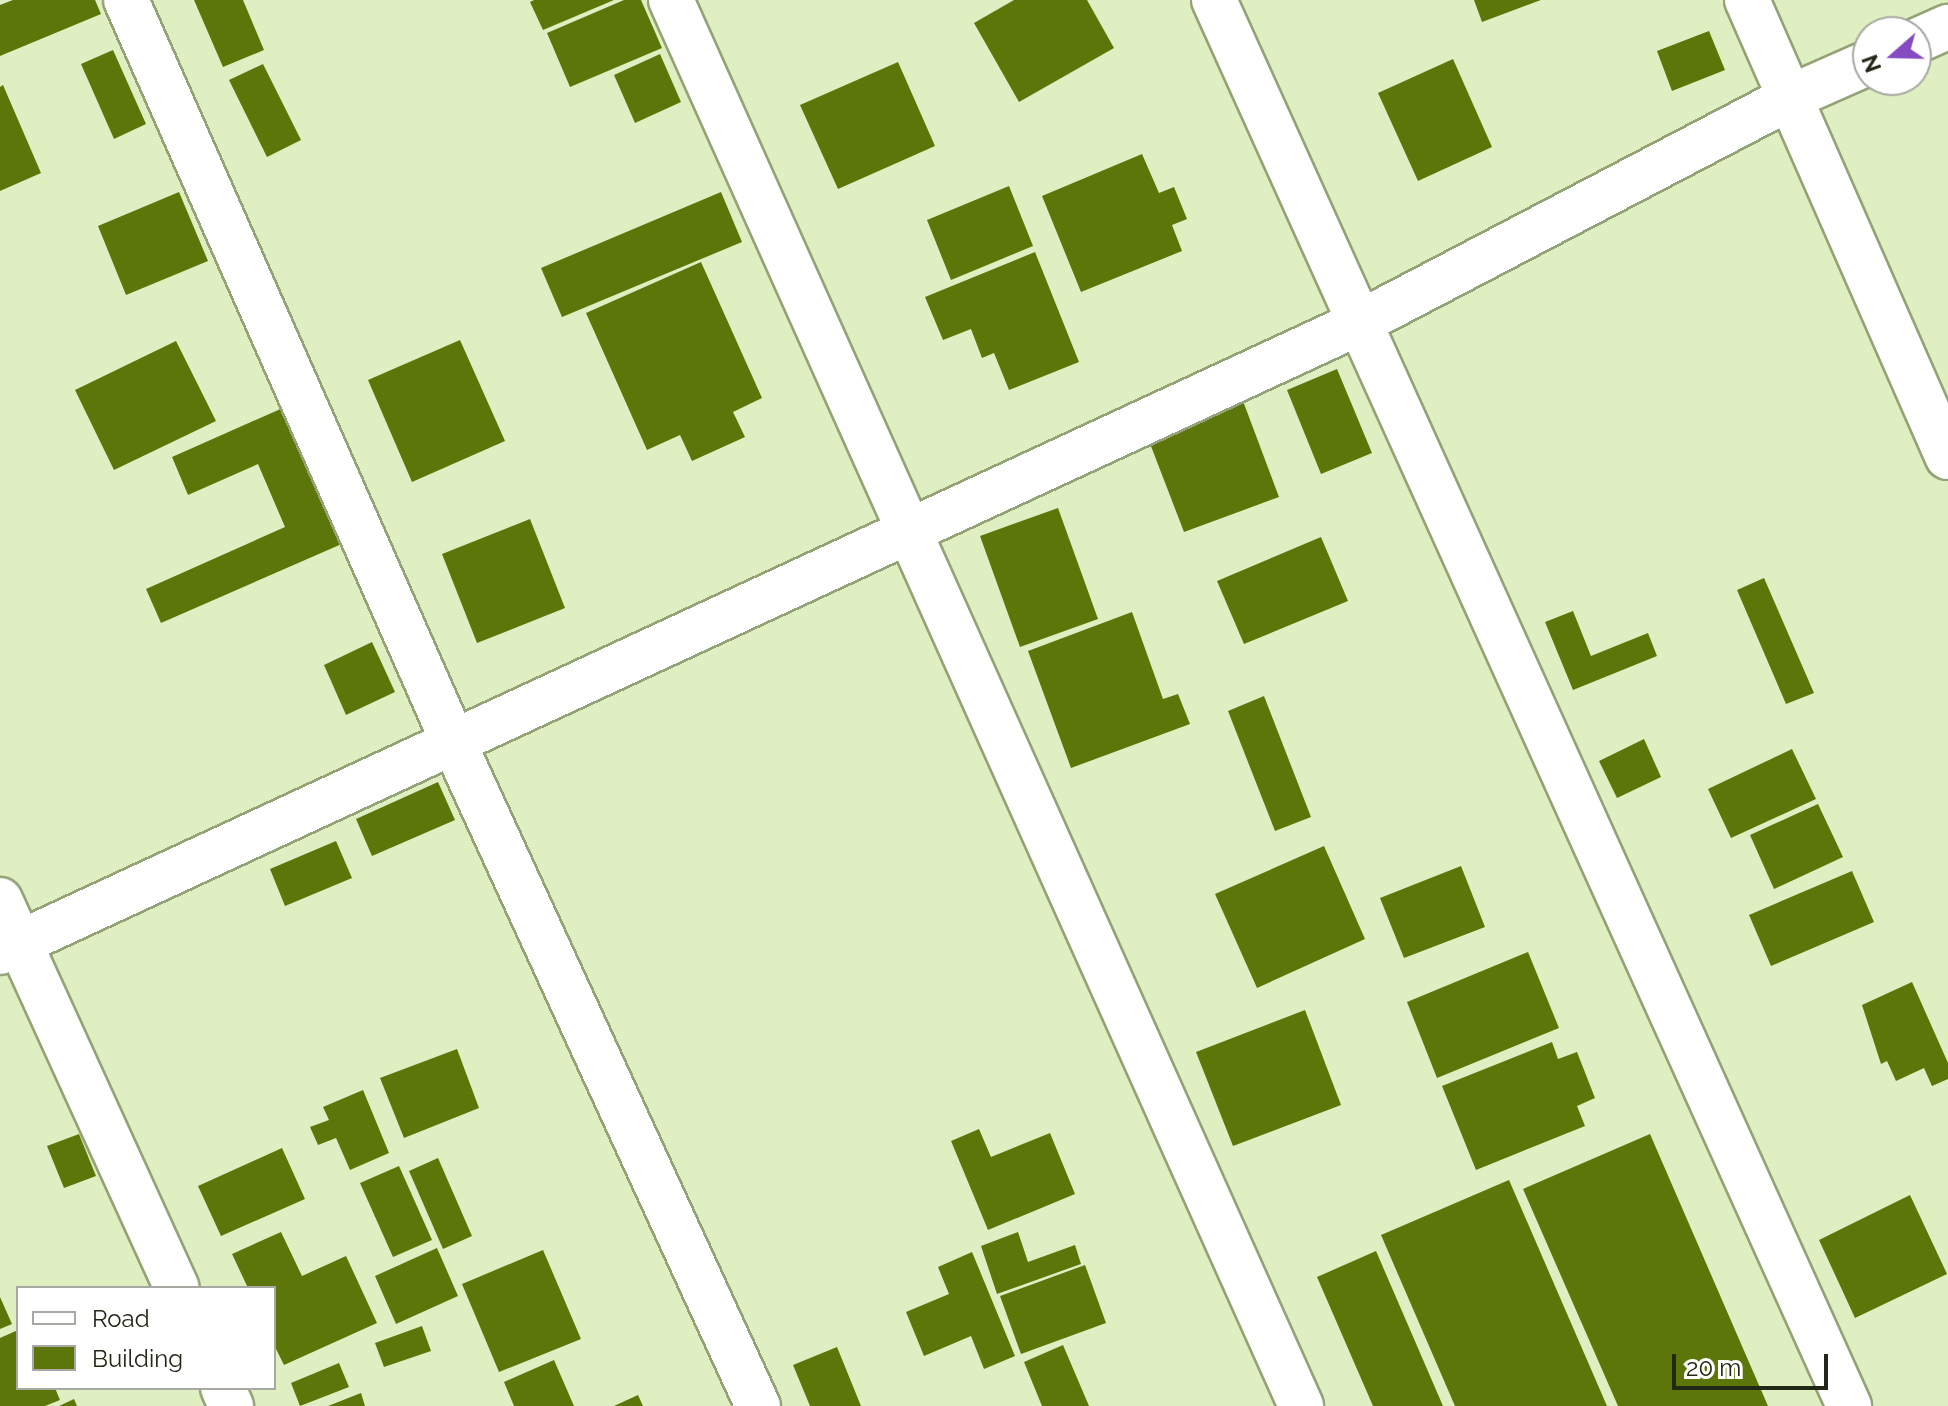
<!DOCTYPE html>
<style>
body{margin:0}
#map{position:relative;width:1948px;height:1406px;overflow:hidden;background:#dfefc1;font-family:Raleway,sans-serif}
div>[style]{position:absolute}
.building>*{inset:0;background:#5d760a}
.roads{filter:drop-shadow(2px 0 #93a277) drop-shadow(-2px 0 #93a277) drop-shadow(0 2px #93a277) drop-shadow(0 -2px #93a277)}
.minor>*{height:44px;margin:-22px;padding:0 22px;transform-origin:22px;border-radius:22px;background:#fff}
span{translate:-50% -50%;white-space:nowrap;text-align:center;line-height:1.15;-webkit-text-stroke:8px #fff;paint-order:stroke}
.legend{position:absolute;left:16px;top:1286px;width:260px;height:104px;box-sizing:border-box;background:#fff;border:2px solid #a7a9a2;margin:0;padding:10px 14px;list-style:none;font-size:24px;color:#222816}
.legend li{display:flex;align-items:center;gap:16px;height:40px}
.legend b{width:40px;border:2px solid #a7a9a2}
.north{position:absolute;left:1852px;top:16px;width:80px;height:80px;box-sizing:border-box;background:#fff;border:2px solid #a7a9a2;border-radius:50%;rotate:250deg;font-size:22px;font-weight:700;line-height:32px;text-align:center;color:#222816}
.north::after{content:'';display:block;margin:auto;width:28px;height:36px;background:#854bc2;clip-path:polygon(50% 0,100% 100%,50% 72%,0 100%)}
.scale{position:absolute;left:1672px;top:1354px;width:156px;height:36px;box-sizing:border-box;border:4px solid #222816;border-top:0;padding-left:10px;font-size:24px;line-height:28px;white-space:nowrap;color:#222816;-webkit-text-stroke:6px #fff;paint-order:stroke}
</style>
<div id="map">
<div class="building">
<i style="clip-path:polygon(13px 0,95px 0,101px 14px,0 56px,0 5px)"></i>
<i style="clip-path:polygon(194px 0,243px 0,264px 50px,223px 67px)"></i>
<i style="clip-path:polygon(534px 0,614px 0,543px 30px,530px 2px)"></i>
<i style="clip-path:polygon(624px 0,641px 0,662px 48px,570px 87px,547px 33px)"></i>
<i style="clip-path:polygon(1014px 0,1087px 0,1114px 48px,1019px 102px,974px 23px)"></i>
<i style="clip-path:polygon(1474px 0,1541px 0,1482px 22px)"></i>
<i style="clip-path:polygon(1709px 31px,1725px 70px,1672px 91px,1657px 51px)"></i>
<i style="clip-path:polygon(113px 50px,146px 124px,114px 139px,81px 64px)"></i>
<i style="clip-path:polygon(660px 54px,681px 102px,635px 123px,614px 75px)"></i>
<i style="clip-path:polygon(1453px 59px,1492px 147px,1418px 181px,1378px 93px)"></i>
<i style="clip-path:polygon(898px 62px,935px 146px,838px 189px,800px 105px)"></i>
<i style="clip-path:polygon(263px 64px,301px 140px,267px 157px,229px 80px)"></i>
<i style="clip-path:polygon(3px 85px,41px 173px,0 191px,0 87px)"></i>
<i style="clip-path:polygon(1142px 154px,1159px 193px,1174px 187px,1187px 219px,1172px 225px,1182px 251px,1081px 292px,1042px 196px)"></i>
<i style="clip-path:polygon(1009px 186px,1033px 246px,951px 280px,927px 220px)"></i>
<i style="clip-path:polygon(179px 192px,208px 261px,126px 295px,98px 226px)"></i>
<i style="clip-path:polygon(721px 192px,742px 242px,562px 317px,541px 268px)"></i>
<i style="clip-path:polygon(1035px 252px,1079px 362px,1009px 390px,994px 353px,982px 358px,971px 329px,943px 340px,925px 297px)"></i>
<i style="clip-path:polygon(701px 262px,762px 398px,733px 412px,745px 437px,692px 461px,680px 435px,647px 450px,586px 313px)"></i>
<i style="clip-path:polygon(460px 340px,505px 441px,412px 482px,368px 380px)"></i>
<i style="clip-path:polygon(176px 341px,216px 421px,114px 470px,75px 390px)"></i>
<i style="clip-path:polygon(1337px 369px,1372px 453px,1321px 474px,1287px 390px)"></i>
<i style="clip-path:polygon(1240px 393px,1279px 497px,1184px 532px,1144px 428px)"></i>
<i style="clip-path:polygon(285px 407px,344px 543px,161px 623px,146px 589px,285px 527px,258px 464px,188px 495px,172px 457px)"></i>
<i style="clip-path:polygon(1058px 508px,1098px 619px,1020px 647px,980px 536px)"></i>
<i style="clip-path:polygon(530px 519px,565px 608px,477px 643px,442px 554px)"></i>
<i style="clip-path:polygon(1321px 537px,1348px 601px,1244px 644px,1217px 581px)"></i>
<i style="clip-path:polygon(1764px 578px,1814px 693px,1786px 704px,1737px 590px)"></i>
<i style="clip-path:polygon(1573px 611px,1591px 656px,1648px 633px,1657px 656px,1573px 690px,1545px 622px)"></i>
<i style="clip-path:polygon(1132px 612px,1163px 699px,1178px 694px,1190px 724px,1071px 768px,1028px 651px)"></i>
<i style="clip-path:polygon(372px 642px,395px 692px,346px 715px,324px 665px)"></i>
<i style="clip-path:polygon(1264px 696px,1311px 817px,1275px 831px,1228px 711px)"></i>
<i style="clip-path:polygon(1644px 739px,1661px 777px,1617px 798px,1599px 761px)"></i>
<i style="clip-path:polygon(1792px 749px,1816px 799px,1731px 838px,1708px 789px)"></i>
<i style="clip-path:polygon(438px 782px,455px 820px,372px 856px,356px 819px)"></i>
<i style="clip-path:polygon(1818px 804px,1843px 857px,1774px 889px,1750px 835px)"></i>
<i style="clip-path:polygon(336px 841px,352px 878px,285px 906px,270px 869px)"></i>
<i style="clip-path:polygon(1324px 846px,1365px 939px,1257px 988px,1215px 894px)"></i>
<i style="clip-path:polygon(1461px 866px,1485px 927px,1404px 958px,1380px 898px)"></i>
<i style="clip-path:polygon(1852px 871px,1874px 922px,1771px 966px,1749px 915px)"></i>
<i style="clip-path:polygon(1528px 952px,1559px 1028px,1437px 1078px,1407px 1002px)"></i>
<i style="clip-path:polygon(1912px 982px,1948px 1063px,1948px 1079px,1932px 1086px,1924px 1068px,1896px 1081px,1887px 1061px,1881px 1064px,1862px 1005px)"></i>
<i style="clip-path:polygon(1305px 1010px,1341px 1105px,1233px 1146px,1196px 1052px)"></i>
<i style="clip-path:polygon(1552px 1042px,1558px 1059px,1577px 1052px,1595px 1098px,1577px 1106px,1585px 1126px,1476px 1170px,1442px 1086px)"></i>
<i style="clip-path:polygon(457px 1049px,479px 1108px,404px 1138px,380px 1078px)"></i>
<i style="clip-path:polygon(363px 1090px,389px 1153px,350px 1170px,336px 1138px,318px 1145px,310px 1127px,329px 1120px,323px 1107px)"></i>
<i style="clip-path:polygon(979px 1129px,991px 1157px,1050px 1133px,1075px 1194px,988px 1230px,951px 1141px)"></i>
<i style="clip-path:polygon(79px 1134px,96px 1176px,64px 1188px,47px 1146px)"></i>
<i style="clip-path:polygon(1650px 1134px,1768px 1406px,1618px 1406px,1523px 1189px)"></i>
<i style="clip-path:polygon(282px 1148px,305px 1199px,221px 1236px,198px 1186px)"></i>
<i style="clip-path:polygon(438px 1158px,472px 1236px,443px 1249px,409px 1171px)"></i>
<i style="clip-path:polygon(399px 1166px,432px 1240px,393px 1257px,360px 1183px)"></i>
<i style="clip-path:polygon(1509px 1180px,1607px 1406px,1455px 1406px,1381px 1235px)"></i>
<i style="clip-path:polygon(1910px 1195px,1947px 1274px,1855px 1318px,1819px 1240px)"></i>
<i style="clip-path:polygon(281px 1232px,302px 1276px,346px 1256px,377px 1323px,284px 1365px,274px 1345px,274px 1288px,248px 1288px,232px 1254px)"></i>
<i style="clip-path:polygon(1018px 1232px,1028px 1262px,1075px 1245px,1081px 1264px,997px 1294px,981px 1246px)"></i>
<i style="clip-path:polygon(437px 1248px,458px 1296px,396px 1324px,375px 1276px)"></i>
<i style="clip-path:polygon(543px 1250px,581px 1339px,499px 1372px,462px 1284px)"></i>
<i style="clip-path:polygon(1376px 1251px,1443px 1406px,1373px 1406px,1317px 1277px)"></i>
<i style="clip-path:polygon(972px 1252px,1015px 1356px,984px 1369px,971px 1336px,924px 1356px,906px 1312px,949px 1294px,938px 1267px)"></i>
<i style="clip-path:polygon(1085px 1265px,1106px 1323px,1021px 1354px,1000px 1296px)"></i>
<i style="clip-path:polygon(0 1297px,12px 1324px,0 1329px)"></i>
<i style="clip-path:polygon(422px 1326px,431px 1351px,384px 1367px,375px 1343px)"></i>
<i style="clip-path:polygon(18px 1330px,18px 1388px,55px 1388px,60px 1400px,45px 1406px,0 1406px,0 1338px)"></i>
<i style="clip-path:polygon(1063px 1345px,1089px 1406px,1042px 1406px,1024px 1362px)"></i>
<i style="clip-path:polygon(837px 1347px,861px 1406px,810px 1406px,793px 1365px)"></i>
<i style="clip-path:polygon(554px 1360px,574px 1406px,514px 1406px,504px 1382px)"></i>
<i style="clip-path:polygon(339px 1363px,349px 1387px,300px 1406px,291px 1383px)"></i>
<i style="clip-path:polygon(361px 1393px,365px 1406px,328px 1406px)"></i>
<i style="clip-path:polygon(638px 1395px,643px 1406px,614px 1406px)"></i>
<i style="clip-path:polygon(74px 1399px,77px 1406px,59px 1406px)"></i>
</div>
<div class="roads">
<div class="minor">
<i style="left:126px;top:0;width:808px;rotate:66.2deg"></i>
<i style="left:452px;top:739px;width:734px;rotate:65.36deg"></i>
<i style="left:671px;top:0;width:1541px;rotate:65.86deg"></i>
<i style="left:1214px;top:0;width:1543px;rotate:65.69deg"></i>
<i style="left:1747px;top:0;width:499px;rotate:66.3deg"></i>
<i style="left:1916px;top:41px;width:35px;rotate:-24deg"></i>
<i style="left:0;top:900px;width:426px;rotate:65.5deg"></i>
<i style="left:0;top:952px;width:1500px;rotate:-24.84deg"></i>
<i style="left:1361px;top:322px;width:485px;rotate:-27.6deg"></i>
<i style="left:1791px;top:97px;width:84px;rotate:-23.8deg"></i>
<i style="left:223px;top:1388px;width:20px;rotate:66deg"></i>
</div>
</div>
<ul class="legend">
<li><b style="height:10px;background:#fff"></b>Road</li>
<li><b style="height:22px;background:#5d760a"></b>Building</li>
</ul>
<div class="north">N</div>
<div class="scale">20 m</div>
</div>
